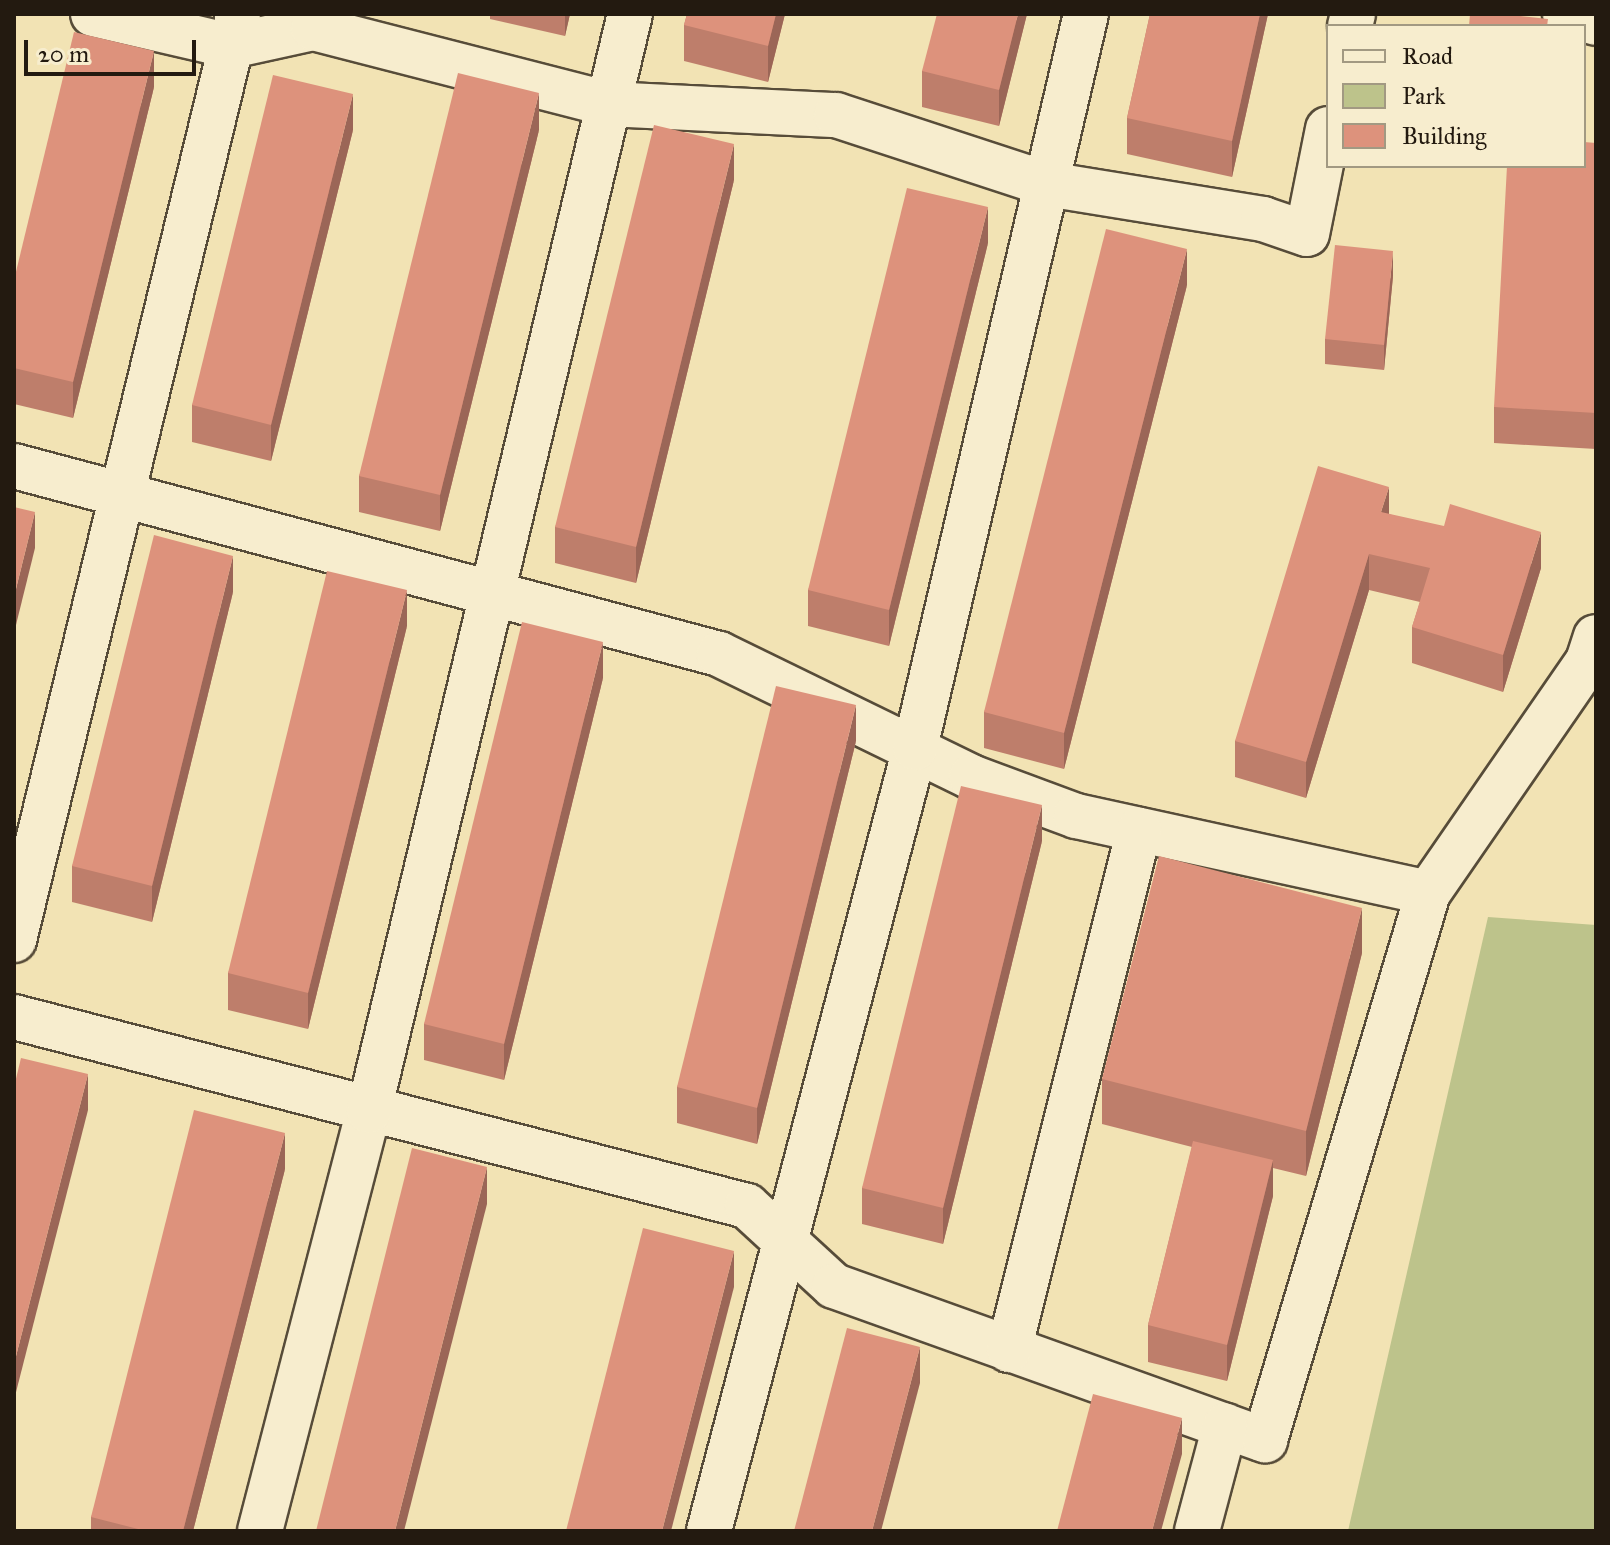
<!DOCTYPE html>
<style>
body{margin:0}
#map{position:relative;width:1610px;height:1545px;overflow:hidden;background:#f2e3b4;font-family:"IM FELL Great Primer",serif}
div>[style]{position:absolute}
.green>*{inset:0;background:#bdc38b}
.roads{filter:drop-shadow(2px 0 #574c39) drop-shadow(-2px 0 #574c39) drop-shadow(0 2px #574c39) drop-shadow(0 -2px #574c39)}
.minor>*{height:44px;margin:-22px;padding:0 22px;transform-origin:22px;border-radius:22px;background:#f7edce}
.wall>*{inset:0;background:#be7e6b}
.shaded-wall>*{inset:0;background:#9b6657}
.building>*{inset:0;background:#dd927c}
span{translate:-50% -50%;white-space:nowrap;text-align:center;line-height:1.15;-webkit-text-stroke:6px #f7edce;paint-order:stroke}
.frame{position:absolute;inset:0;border:16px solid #231a10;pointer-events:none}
.legend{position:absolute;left:1326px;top:24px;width:260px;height:144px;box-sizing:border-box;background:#f7edce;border:2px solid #a29982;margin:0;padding:10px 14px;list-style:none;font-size:24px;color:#231a10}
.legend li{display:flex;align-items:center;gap:16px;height:40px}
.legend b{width:40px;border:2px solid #a29982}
.scale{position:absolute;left:24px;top:40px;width:172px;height:36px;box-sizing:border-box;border:4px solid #231a10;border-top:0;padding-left:10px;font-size:24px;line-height:28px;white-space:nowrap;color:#231a10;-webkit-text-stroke:6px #f7edce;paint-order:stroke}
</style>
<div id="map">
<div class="green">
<i style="clip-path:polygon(1488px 917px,1596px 925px,1596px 1531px,1348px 1531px)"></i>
</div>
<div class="roads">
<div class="minor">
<i style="left:93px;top:14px;width:142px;rotate:13.1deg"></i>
<i style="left:231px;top:46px;width:84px;rotate:-12.4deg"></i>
<i style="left:313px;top:28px;width:306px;rotate:14.4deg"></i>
<i style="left:609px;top:104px;width:227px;rotate:2.8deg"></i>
<i style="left:836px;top:115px;width:222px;rotate:18.1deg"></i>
<i style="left:1047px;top:184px;width:219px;rotate:9.2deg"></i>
<i style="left:1263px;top:219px;width:46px;rotate:18.8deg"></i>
<i style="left:1307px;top:234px;width:107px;rotate:-78.7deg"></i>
<i style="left:1565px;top:14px;width:32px;rotate:16deg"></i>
<i style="left:1350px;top:26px;width:12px;rotate:-76deg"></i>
<i style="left:14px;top:466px;width:730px;rotate:14.93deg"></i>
<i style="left:719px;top:654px;width:280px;rotate:26deg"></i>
<i style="left:971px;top:777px;width:112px;rotate:20.4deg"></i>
<i style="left:1076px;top:816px;width:360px;rotate:12.3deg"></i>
<i style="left:14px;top:940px;width:950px;rotate:-76.36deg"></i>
<i style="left:14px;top:1017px;width:757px;rotate:14.46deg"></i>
<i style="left:747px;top:1206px;width:118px;rotate:42.6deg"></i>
<i style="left:834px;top:1286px;width:458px;rotate:19.7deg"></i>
<i style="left:1265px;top:1440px;width:571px;rotate:-73.41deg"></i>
<i style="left:1428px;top:893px;width:282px;rotate:-55.4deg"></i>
<i style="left:1588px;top:661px;width:25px;rotate:-72deg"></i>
<i style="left:1009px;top:1350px;width:536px;rotate:-75.96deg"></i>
<i style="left:260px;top:1531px;width:434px;rotate:-75.5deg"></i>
<i style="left:369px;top:1111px;width:1128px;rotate:-76.62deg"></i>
<i style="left:709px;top:1531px;width:810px;rotate:-75.26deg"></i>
<i style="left:915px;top:748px;width:754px;rotate:-76.89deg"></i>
<i style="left:1197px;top:1531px;width:109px;rotate:-75.1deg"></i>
</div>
</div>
<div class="wall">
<i style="clip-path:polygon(490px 14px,570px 14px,565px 36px,490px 19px)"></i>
<i style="clip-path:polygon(687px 14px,785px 14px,768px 82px,684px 61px,684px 25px)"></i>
<i style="clip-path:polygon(1027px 14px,999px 126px,922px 107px,922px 71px)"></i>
<i style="clip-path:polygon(1150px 14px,1268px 14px,1232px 177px,1127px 154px,1127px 118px)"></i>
<i style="clip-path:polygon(154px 87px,73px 418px,14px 404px,14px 280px)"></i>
<i style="clip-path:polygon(353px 130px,271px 461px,192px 442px,192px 405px)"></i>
<i style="clip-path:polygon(539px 130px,440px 531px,359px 512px,359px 476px)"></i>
<i style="clip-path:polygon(1596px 143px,1596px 449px,1494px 443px,1494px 407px)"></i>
<i style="clip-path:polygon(734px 180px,636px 583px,555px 563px,555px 527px)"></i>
<i style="clip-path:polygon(988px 243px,889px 646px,808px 626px,808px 590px)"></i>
<i style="clip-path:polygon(1393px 276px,1384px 370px,1325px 364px,1325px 339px)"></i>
<i style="clip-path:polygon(1187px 285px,1064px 769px,984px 748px,984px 712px)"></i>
<i style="clip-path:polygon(1389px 514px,1541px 568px,1503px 692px,1412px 663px,1412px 627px,1420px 602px,1369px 590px,1306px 798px,1235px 777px,1235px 741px)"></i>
<i style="clip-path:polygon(233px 592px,152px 922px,72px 902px,72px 866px)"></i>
<i style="clip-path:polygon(407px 626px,308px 1029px,228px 1010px,228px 973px)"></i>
<i style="clip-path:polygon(603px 678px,504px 1080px,424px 1060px,424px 1024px)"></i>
<i style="clip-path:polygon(856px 741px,757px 1144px,677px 1123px,677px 1087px)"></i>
<i style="clip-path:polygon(1042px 841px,943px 1244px,862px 1224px,862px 1188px)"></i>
<i style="clip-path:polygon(1362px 953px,1306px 1176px,1273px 1168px,1273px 1196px,1227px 1381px,1148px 1362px,1148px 1325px,1192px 1147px,1102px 1124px,1102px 1079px)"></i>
<i style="clip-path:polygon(285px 1169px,193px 1531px,91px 1531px,91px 1517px)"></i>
</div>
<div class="shaded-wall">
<i style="clip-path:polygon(565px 14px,570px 14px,565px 36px)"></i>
<i style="clip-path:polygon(776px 14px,785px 14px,768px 82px,768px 46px)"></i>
<i style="clip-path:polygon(1018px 14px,1027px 14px,999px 126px,999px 90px)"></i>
<i style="clip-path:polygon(1260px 14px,1268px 14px,1232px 177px,1232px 141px)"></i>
<i style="clip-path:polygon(154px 51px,154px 87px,73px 418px,73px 382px)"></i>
<i style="clip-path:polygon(539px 93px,539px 130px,440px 531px,440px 495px)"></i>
<i style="clip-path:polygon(353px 94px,353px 130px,271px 461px,271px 425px)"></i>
<i style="clip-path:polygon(734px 144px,734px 180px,636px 583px,636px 547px)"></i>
<i style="clip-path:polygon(988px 207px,988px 243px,889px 646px,889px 610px)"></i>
<i style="clip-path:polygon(1187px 249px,1187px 285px,1064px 769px,1064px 733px)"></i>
<i style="clip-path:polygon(1393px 251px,1393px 276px,1384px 370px,1384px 345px)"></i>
<i style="clip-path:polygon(1389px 487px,1389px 523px,1381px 512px)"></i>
<i style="clip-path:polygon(35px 512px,35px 548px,14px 633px,14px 597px)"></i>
<i style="clip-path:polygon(1541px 532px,1541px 568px,1503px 692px,1503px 655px)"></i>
<i style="clip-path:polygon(1369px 554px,1369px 590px,1306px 798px,1306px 762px)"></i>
<i style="clip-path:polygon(233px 556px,233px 592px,152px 922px,152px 886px)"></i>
<i style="clip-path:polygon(407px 590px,407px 626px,308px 1029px,308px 993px)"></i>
<i style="clip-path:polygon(603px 642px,603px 678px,504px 1080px,504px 1044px)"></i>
<i style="clip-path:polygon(856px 705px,856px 741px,757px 1144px,757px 1108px)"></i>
<i style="clip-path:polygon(1042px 805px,1042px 841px,943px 1244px,943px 1208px)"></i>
<i style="clip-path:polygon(1362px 908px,1362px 953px,1306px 1176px,1306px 1131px)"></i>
<i style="clip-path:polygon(88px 1074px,88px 1110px,14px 1400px,14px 1364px)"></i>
<i style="clip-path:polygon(285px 1133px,285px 1169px,193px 1531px,183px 1531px)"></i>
<i style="clip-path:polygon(1273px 1160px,1273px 1196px,1227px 1381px,1227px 1345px)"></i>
<i style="clip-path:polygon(487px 1167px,487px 1204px,404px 1531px,395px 1531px)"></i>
<i style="clip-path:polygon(734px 1251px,734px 1287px,671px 1531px,662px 1531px)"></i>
<i style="clip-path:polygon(920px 1347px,920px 1383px,881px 1531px,872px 1531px)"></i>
<i style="clip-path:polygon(1182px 1418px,1182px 1454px,1161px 1531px,1152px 1531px)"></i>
</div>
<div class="building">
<i style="clip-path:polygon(687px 14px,776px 14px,768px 46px,684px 25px)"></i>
<i style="clip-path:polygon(937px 14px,1018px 14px,999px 90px,922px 71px)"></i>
<i style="clip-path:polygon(1150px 14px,1260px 14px,1232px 141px,1127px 118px)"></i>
<i style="clip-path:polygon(1470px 14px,1502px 14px,1548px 19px,1547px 26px,1469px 26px)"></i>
<i style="clip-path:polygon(74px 32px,154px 51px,73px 382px,14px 368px,14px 280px)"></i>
<i style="clip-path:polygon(458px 73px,539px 93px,440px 495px,359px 476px)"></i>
<i style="clip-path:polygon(273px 75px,353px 94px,271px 425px,192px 405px)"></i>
<i style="clip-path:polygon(654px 125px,734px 144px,636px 547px,555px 527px)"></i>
<i style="clip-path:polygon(1584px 142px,1596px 143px,1596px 413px,1494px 407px,1507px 166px,1584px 166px)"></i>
<i style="clip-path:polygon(907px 188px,988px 207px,889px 610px,808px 590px)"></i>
<i style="clip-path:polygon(1106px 229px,1187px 249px,1064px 733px,984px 712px)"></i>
<i style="clip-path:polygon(1335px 245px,1393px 251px,1384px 345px,1325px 339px)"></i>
<i style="clip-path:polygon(1318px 466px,1389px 487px,1381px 512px,1444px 526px,1450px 504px,1541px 532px,1503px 655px,1412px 627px,1430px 568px,1369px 554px,1306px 762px,1235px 741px)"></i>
<i style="clip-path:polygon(14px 507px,35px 512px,14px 597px)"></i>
<i style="clip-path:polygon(154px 535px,233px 556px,152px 886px,72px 866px)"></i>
<i style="clip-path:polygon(327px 571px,407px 590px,308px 993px,228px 973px)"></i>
<i style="clip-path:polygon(522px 622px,603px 642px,504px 1044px,424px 1024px)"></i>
<i style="clip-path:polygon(776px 686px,856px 705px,757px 1108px,677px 1087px)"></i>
<i style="clip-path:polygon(961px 786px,1042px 805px,943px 1208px,862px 1188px)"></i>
<i style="clip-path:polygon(1159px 856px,1362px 908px,1306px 1131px,1102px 1079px)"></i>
<i style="clip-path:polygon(21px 1058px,88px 1074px,14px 1364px,14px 1087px)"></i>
<i style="clip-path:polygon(194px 1110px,285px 1133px,183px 1531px,146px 1531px,91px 1517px)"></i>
<i style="clip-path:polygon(1193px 1141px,1273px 1160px,1227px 1345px,1148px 1325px)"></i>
<i style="clip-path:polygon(412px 1148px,487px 1167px,395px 1531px,316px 1531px)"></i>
<i style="clip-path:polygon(643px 1228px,734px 1251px,662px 1531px,566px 1531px)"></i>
<i style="clip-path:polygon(847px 1328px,920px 1347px,872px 1531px,794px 1531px)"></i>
<i style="clip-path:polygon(1093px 1394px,1182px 1418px,1152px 1531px,1057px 1531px)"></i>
</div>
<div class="frame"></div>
<ul class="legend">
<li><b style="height:10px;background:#f7edce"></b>Road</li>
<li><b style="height:22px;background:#bdc38b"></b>Park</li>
<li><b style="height:22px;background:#dd927c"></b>Building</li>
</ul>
<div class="scale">20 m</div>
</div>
